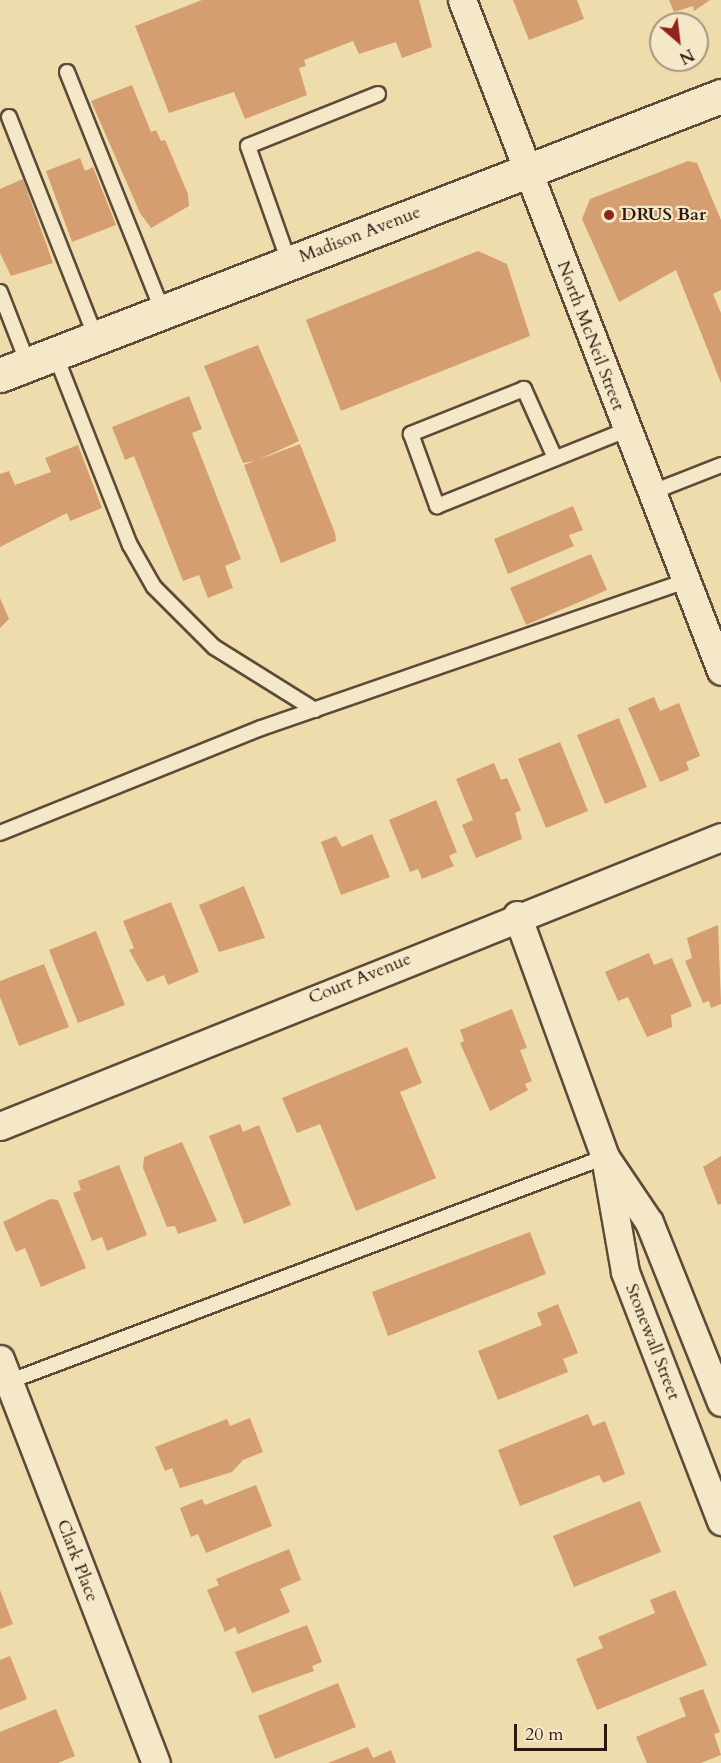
<!DOCTYPE html>
<style>
body{margin:0}
#map{position:relative;width:721px;height:1763px;overflow:hidden;background:#efdcac;font-family:Cardo,serif}
div>[style]{position:absolute}
.building>*{inset:0;background:#d49e71}
.roads{filter:drop-shadow(2px 0 #5d4a38) drop-shadow(-2px 0 #5d4a38) drop-shadow(0 2px #5d4a38) drop-shadow(0 -2px #5d4a38)}
.service>*{height:14px;margin:-7px;padding:0 7px;transform-origin:7px;border-radius:7px;background:#f5e8c9}
.minor>*{height:27px;margin:-13.5px;padding:0 13.5px;transform-origin:13.5px;border-radius:13.5px;background:#f5e8c9}
.tertiary>*{height:33px;margin:-16.5px;padding:0 16.5px;transform-origin:16.5px;border-radius:16.5px;background:#f5e8c9}
.dots>*{width:16px;height:16px;translate:-50% -50%;box-sizing:border-box;border:3px solid #f5e8c9;border-radius:50%}
span{translate:-50% -50%;white-space:nowrap;text-align:center;line-height:1.15;-webkit-text-stroke:4.5px #f5e8c9;paint-order:stroke}
.poi-label{font-size:18px;color:#2c1a11;font-weight:700}
.left{translate:0 -50%;text-align:left}
.street-label{font-size:18px;color:#2c1a11}
.north{position:absolute;left:649px;top:12px;width:60px;height:60px;box-sizing:border-box;background:#f5e8c9;border:2px solid #a5967f;border-radius:50%;rotate:152deg;font-size:16px;font-weight:700;line-height:24px;text-align:center;color:#2c1a11}
.north::after{content:'';display:block;margin:auto;width:21px;height:27px;background:#8f2418;clip-path:polygon(50% 0,100% 100%,50% 72%,0 100%)}
.scale{position:absolute;left:514px;top:1724px;width:93px;height:27px;box-sizing:border-box;border:3px solid #2c1a11;border-top:0;padding-left:8px;font-size:18px;line-height:21px;white-space:nowrap;color:#2c1a11;-webkit-text-stroke:4px #f5e8c9;paint-order:stroke}
</style>
<div id="map">
<div class="building">
<i style="clip-path:polygon(202px 0,419px 0,432px 47px,402px 58px,396px 42px,359px 54px,353px 41px,304px 60px,306px 66px,299px 68px,307px 95px,245px 119px,234px 92px,169px 113px,135px 26px)"></i>
<i style="clip-path:polygon(513px 0,577px 0,584px 19px,529px 40px)"></i>
<i style="clip-path:polygon(669px 0,710px 0,694px 11px,693px 6px,674px 12px)"></i>
<i style="clip-path:polygon(132px 85px,151px 132px,156px 130px,161px 141px,165px 140px,188px 194px,189px 206px,151px 228px,140px 213px,91px 101px)"></i>
<i style="clip-path:polygon(80px 158px,85px 171px,93px 167px,116px 225px,72px 242px,46px 171px)"></i>
<i style="clip-path:polygon(688px 161px,697px 163px,721px 220px,721px 290px,713px 294px,721px 313px,721px 383px,676px 270px,619px 302px,582px 219px,590px 199px)"></i>
<i style="clip-path:polygon(23px 179px,53px 263px,11px 276px,0 253px,0 189px)"></i>
<i style="clip-path:polygon(478px 251px,507px 264px,530px 336px,341px 411px,306px 320px)"></i>
<i style="clip-path:polygon(258px 345px,299px 441px,258px 460px,300px 444px,335px 533px,336px 541px,281px 563px,244px 465px,254px 461px,243px 463px,204px 366px)"></i>
<i style="clip-path:polygon(189px 396px,202px 429px,192px 433px,241px 559px,225px 566px,233px 588px,208px 598px,199px 575px,183px 581px,134px 456px,125px 460px,112px 427px)"></i>
<i style="clip-path:polygon(78px 445px,102px 508px,70px 521px,67px 513px,0 547px,0 474px,9px 471px,15px 485px,51px 472px,45px 458px)"></i>
<i style="clip-path:polygon(573px 506px,583px 530px,569px 535px,574px 546px,508px 574px,494px 539px)"></i>
<i style="clip-path:polygon(591px 554px,607px 590px,526px 625px,510px 588px)"></i>
<i style="clip-path:polygon(0 598px,9px 619px,0 628px)"></i>
<i style="clip-path:polygon(654px 697px,660px 711px,679px 703px,700px 756px,686px 762px,689px 770px,660px 782px,628px 708px)"></i>
<i style="clip-path:polygon(619px 718px,647px 787px,605px 804px,577px 735px)"></i>
<i style="clip-path:polygon(560px 742px,588px 811px,546px 828px,518px 759px)"></i>
<i style="clip-path:polygon(494px 763px,501px 780px,507px 778px,521px 810px,515px 813px,522px 839px,476px 858px,462px 825px,473px 820px,456px 779px)"></i>
<i style="clip-path:polygon(436px 800px,457px 852px,449px 856px,454px 866px,422px 879px,418px 869px,410px 872px,389px 820px)"></i>
<i style="clip-path:polygon(372px 834px,390px 877px,341px 895px,321px 842px,336px 836px,342px 847px)"></i>
<i style="clip-path:polygon(244px 886px,265px 938px,219px 952px,199px 905px)"></i>
<i style="clip-path:polygon(171px 902px,199px 972px,168px 985px,164px 975px,147px 982px,129px 950px,134px 948px,123px 921px)"></i>
<i style="clip-path:polygon(718px 925px,721px 1004px,711px 1008px,709px 1001px,703px 1003px,685px 961px,692px 958px,687px 938px)"></i>
<i style="clip-path:polygon(96px 931px,125px 1005px,78px 1023px,49px 950px)"></i>
<i style="clip-path:polygon(649px 953px,654px 965px,672px 958px,692px 1006px,671px 1015px,672px 1027px,647px 1037px,628px 997px,618px 1001px,605px 972px)"></i>
<i style="clip-path:polygon(44px 964px,69px 1027px,19px 1046px,0 997px,0 981px)"></i>
<i style="clip-path:polygon(512px 1009px,527px 1048px,520px 1050px,532px 1081px,525px 1084px,528px 1090px,490px 1111px,460px 1043px,464px 1041px,460px 1030px)"></i>
<i style="clip-path:polygon(407px 1047px,422px 1083px,400px 1092px,436px 1178px,356px 1211px,320px 1124px,297px 1133px,282px 1098px)"></i>
<i style="clip-path:polygon(240px 1124px,243px 1132px,259px 1125px,291px 1205px,244px 1224px,209px 1136px)"></i>
<i style="clip-path:polygon(182px 1142px,217px 1221px,178px 1234px,175px 1226px,167px 1227px,143px 1168px,144px 1157px)"></i>
<i style="clip-path:polygon(721px 1156px,721px 1204px,718px 1205px,703px 1167px)"></i>
<i style="clip-path:polygon(119px 1165px,147px 1235px,107px 1251px,102px 1237px,92px 1241px,73px 1193px,81px 1190px,78px 1181px)"></i>
<i style="clip-path:polygon(50px 1199px,58px 1200px,86px 1268px,41px 1287px,25px 1248px,16px 1252px,3px 1222px)"></i>
<i style="clip-path:polygon(530px 1232px,546px 1274px,388px 1336px,372px 1292px)"></i>
<i style="clip-path:polygon(558px 1304px,578px 1353px,563px 1359px,568px 1372px,498px 1400px,478px 1351px,542px 1325px,537px 1313px)"></i>
<i style="clip-path:polygon(588px 1414px,593px 1426px,605px 1421px,625px 1474px,603px 1483px,599px 1475px,520px 1506px,498px 1450px)"></i>
<i style="clip-path:polygon(250px 1418px,263px 1452px,243px 1460px,232px 1472px,180px 1488px,172px 1468px,165px 1471px,155px 1447px,227px 1419px,230px 1426px)"></i>
<i style="clip-path:polygon(256px 1485px,272px 1526px,206px 1553px,198px 1534px,191px 1537px,180px 1508px,202px 1499px,205px 1505px)"></i>
<i style="clip-path:polygon(640px 1501px,661px 1552px,574px 1587px,553px 1536px)"></i>
<i style="clip-path:polygon(289px 1549px,301px 1580px,280px 1589px,290px 1612px,238px 1634px,235px 1627px,225px 1632px,207px 1590px,219px 1585px,216px 1579px)"></i>
<i style="clip-path:polygon(0 1590px,13px 1624px,0 1629px)"></i>
<i style="clip-path:polygon(675px 1590px,707px 1665px,597px 1710px,576px 1659px,603px 1648px,598px 1637px,655px 1613px,650px 1600px)"></i>
<i style="clip-path:polygon(307px 1625px,322px 1662px,312px 1666px,314px 1671px,252px 1693px,235px 1652px)"></i>
<i style="clip-path:polygon(10px 1656px,27px 1699px,0 1710px,0 1660px)"></i>
<i style="clip-path:polygon(338px 1683px,356px 1727px,275px 1759px,258px 1716px)"></i>
<i style="clip-path:polygon(703px 1689px,720px 1732px,714px 1734px,721px 1755px,701px 1763px,647px 1763px,636px 1737px,686px 1716px,679px 1698px)"></i>
<i style="clip-path:polygon(56px 1709px,75px 1756px,58px 1763px,0 1763px,0 1732px)"></i>
<i style="clip-path:polygon(368px 1747px,373px 1758px,391px 1750px,396px 1763px,328px 1763px)"></i>
</div>
<div class="roads">
<div class="service">
<i style="left:67px;top:72px;width:258px;rotate:68.2deg"></i>
<i style="left:9px;top:117px;width:238px;rotate:68.5deg"></i>
<i style="left:289px;top:262px;width:123px;rotate:-109.5deg"></i>
<i style="left:248px;top:146px;width:140px;rotate:-21.8deg"></i>
<i style="left:0;top:292px;width:77px;rotate:68.7deg"></i>
<i style="left:55px;top:354px;width:205px;rotate:68.6deg"></i>
<i style="left:130px;top:545px;width:48px;rotate:60.3deg"></i>
<i style="left:154px;top:587px;width:85px;rotate:45deg"></i>
<i style="left:214px;top:647px;width:119px;rotate:32deg"></i>
<i style="left:555px;top:458px;width:76px;rotate:-114.2deg"></i>
<i style="left:524px;top:389px;width:122px;rotate:158.3deg"></i>
<i style="left:411px;top:434px;width:77px;rotate:70.1deg"></i>
<i style="left:437px;top:506px;width:204px;rotate:-21.9deg"></i>
<i style="left:650px;top:493px;width:76px;rotate:-21.5deg"></i>
<i style="left:0;top:833px;width:281px;rotate:-21.9deg"></i>
<i style="left:261px;top:728px;width:449px;rotate:-19.1deg"></i>
<i style="left:8px;top:1382px;width:638px;rotate:-20.65deg"></i>
</div>
<div class="minor">
<i style="left:462px;top:0;width:719px;rotate:68.89deg"></i>
<i style="left:517px;top:915px;width:258px;rotate:70deg"></i>
<i style="left:0;top:1126px;width:777px;rotate:-21.84deg"></i>
<i style="left:0;top:1359px;width:433px;rotate:68.9deg"></i>
<i style="left:721px;top:1402px;width:194px;rotate:-111.8deg"></i>
<i style="left:649px;top:1222px;width:78px;rotate:-124.1deg"></i>
<i style="left:605px;top:1157px;width:117px;rotate:80.1deg"></i>
<i style="left:625px;top:1272px;width:267px;rotate:68.9deg"></i>
</div>
<div class="tertiary">
<i style="left:0;top:375px;width:773px;rotate:-21.15deg"></i>
</div>
</div>
<div class="dots">
<i style="left:609px;top:215px;background:#8f2418"></i>
</div>
<div class="poi-label">
<span class="left" style="left:621px;top:215px">DRUS Bar</span>
</div>
<div class="street-label">
<span style="left:360px;top:235px;rotate:-21deg">Madison Avenue</span>
<span style="left:590px;top:336px;rotate:69deg">North McNeil Street</span>
<span style="left:360px;top:979px;rotate:-22deg">Court Avenue</span>
<span style="left:652px;top:1342px;rotate:69deg">Stonewall Street</span>
<span style="left:77px;top:1561px;rotate:69deg">Clark Place</span>
</div>
<div class="north">N</div>
<div class="scale">20 m</div>
</div>
